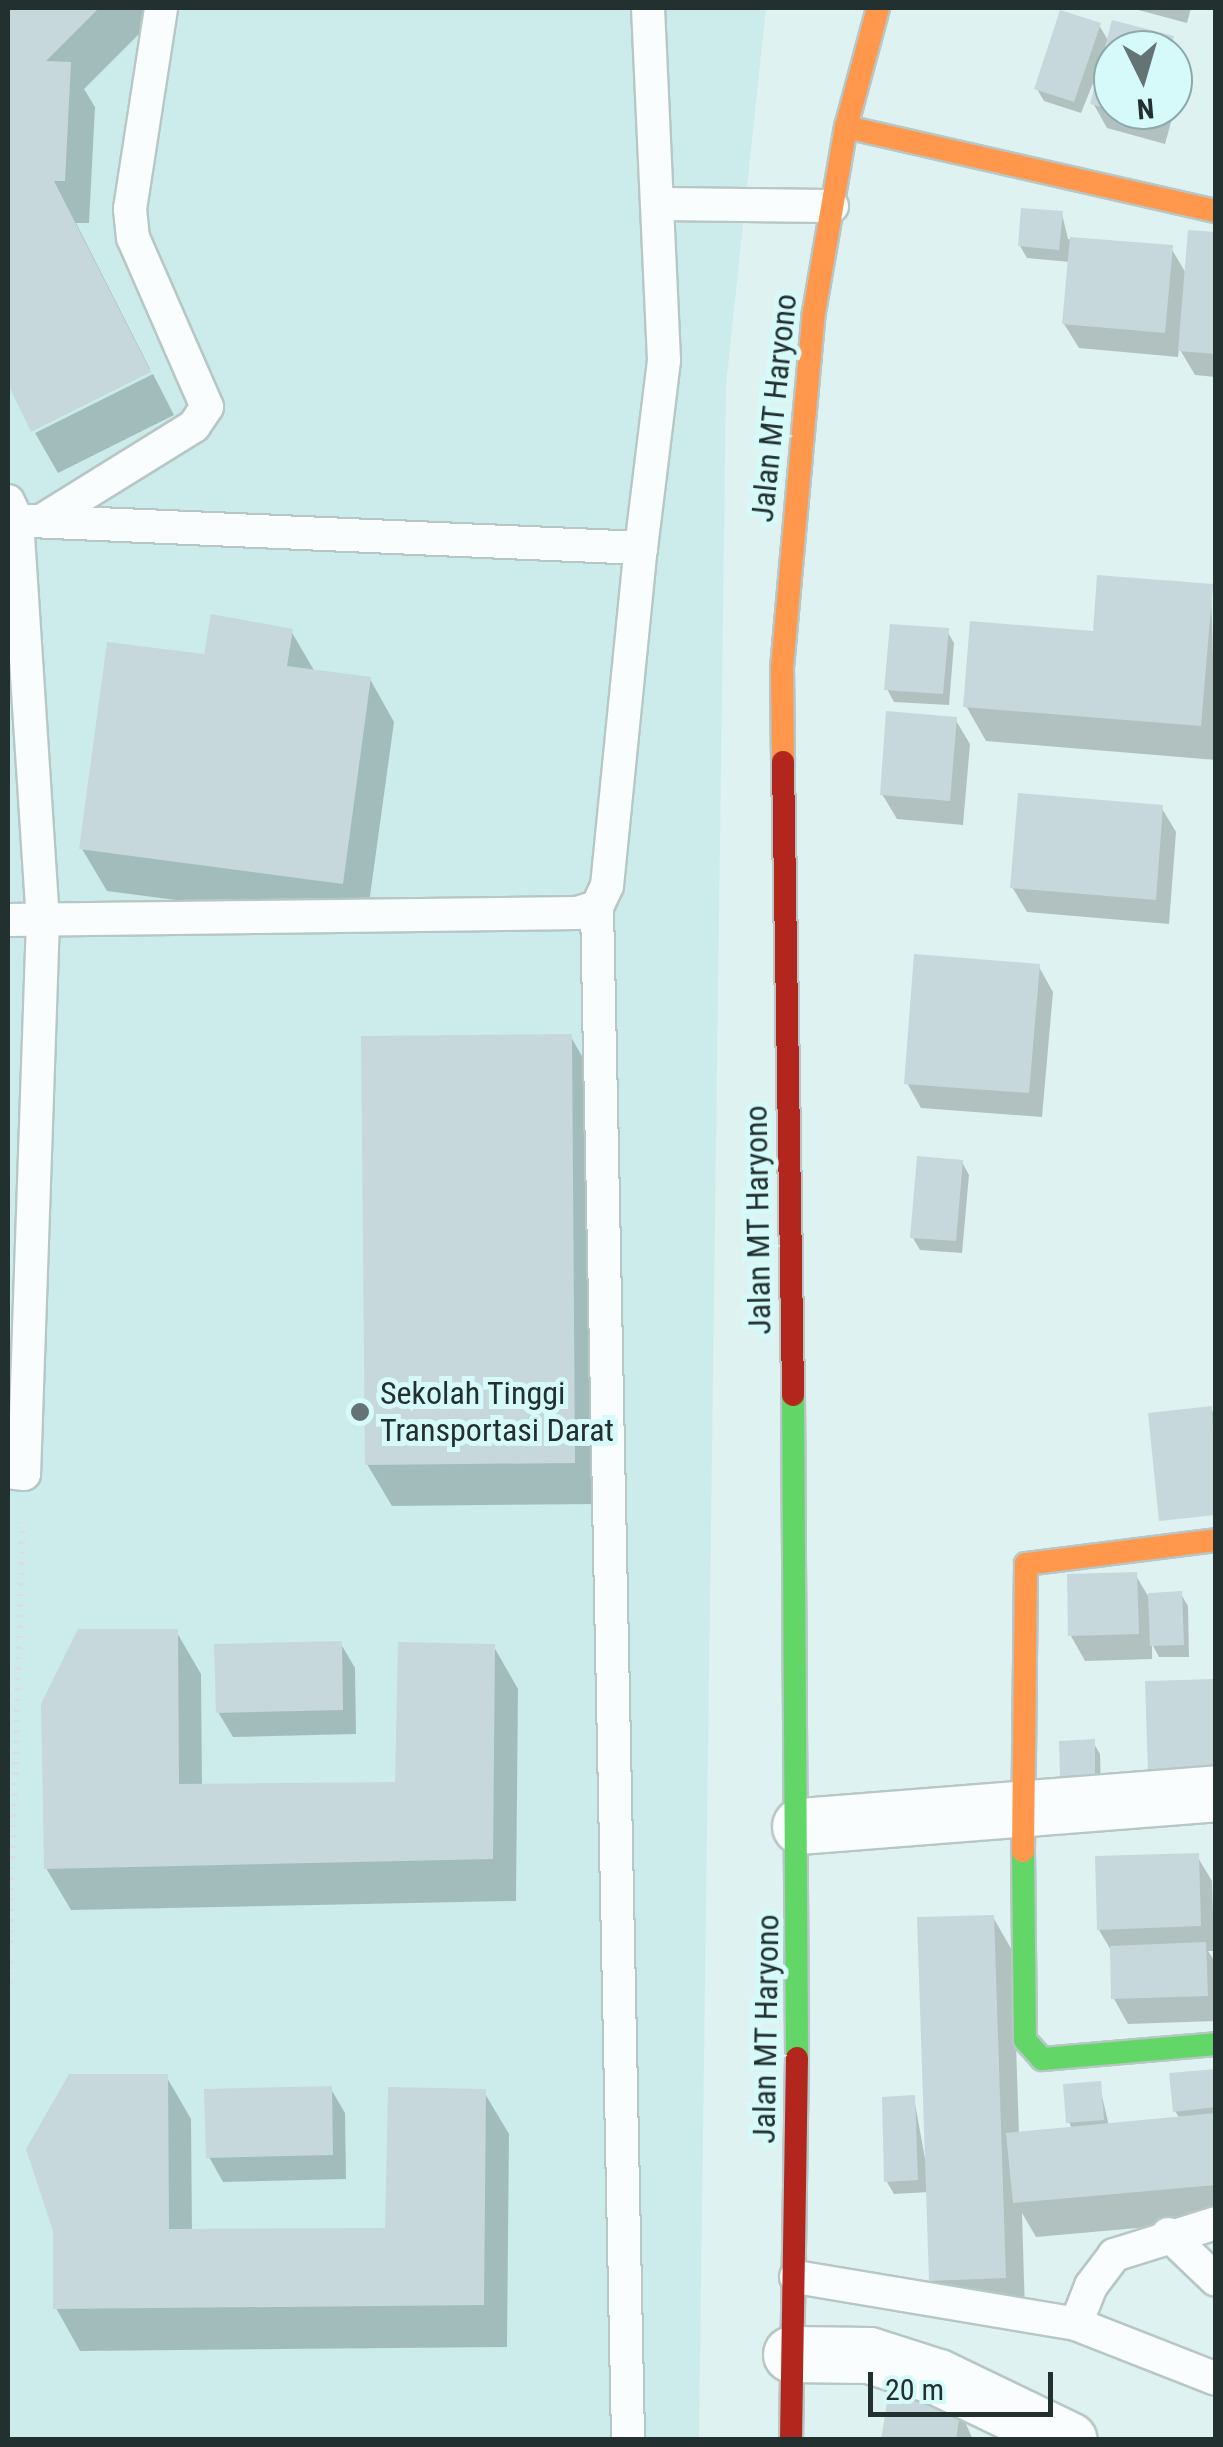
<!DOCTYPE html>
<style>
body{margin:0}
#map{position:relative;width:1223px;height:2447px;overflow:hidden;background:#def2f1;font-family:"Roboto Condensed",sans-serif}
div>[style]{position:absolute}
.built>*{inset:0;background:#cbeceb}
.shadow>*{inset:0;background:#0003}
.building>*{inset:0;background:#c6d8dc}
.path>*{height:6px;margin-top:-3px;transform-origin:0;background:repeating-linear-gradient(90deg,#d9dede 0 2.5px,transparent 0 10.5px)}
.roads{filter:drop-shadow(2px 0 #b7c7c6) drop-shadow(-2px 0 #b7c7c6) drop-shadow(0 2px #b7c7c6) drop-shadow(0 -2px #b7c7c6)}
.lane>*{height:32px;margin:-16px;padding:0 16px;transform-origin:16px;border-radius:16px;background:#fafdfd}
.street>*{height:55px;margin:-27.5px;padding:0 27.5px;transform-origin:27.5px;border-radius:27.5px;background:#fafdfd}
.fast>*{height:22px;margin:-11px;padding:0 11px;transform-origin:11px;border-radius:11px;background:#63d668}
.slow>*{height:22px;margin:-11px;padding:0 11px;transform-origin:11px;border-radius:11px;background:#ff974d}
.jam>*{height:22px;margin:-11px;padding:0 11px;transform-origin:11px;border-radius:11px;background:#b3261e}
.dots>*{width:28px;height:28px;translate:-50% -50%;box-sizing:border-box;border:5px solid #d6faf9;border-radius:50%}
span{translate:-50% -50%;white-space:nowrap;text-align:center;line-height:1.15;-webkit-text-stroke:10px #d6faf9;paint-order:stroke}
.street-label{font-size:32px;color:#233030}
.poi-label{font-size:32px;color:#233030}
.left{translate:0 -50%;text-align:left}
.frame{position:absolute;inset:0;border:10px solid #233030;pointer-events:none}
.north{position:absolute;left:1093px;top:30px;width:100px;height:100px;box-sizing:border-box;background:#d6faf9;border:2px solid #8ea9a9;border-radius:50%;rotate:175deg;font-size:28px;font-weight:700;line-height:40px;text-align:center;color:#233030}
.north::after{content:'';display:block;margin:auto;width:35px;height:45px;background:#647474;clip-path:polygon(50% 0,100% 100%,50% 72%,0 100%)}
.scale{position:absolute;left:868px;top:2372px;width:185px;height:45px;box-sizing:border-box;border:5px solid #233030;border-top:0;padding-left:12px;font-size:30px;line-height:35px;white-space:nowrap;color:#233030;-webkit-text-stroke:8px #d6faf9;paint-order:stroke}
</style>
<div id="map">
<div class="built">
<i style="clip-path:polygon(8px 8px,766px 8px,726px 385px,699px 2439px,8px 2440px)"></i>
</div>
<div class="shadow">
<i style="clip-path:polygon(8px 8px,165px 8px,84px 89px,95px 107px,89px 223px,76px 223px,150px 369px,33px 428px,8px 379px)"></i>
<i style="clip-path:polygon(1131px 8px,1191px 8px,1187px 23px)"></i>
<i style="clip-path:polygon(evenodd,1099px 25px,1109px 42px,1172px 39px,1187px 64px,1165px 144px,1107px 128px,1093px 103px,1108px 46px,1081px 113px,1044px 101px,1037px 89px,1099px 25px,1113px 50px,1173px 50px,1173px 110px,1113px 110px,1113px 50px)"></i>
<i style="clip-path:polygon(1062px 214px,1068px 239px,1171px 248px,1187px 275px,1216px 235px,1216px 377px,1195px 375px,1179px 348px,1178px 357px,1079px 348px,1064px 324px,1070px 262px,1027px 258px,1020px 246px)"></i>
<i style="clip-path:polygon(153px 374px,174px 415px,58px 473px,35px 433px)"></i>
<i style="clip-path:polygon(1211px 586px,1216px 760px,986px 741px,966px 706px,1095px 634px)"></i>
<i style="clip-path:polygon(291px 631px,315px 672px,370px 679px,394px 722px,366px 925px,107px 891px,82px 849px,206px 657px)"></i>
<i style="clip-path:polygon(947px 631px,954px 643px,949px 705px,894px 702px,887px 689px)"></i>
<i style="clip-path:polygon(955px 719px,970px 744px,963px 825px,897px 819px,882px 794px)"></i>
<i style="clip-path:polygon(1161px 807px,1176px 832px,1169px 924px,1027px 912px,1012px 887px)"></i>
<i style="clip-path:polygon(1039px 967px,1053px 992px,1042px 1117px,921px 1108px,907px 1083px)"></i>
<i style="clip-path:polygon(571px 1037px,595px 1079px,598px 1504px,392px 1506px,367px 1464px)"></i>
<i style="clip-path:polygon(962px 1162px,969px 1175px,962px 1253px,920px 1250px,913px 1238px)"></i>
<i style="clip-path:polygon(1211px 1409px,1216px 1417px,1216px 1541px)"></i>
<i style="clip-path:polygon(1135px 1574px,1148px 1596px,1181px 1594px,1188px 1606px,1189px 1657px,1159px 1657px,1152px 1644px,1152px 1659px,1085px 1661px,1071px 1636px)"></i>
<i style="clip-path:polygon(176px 1631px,201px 1674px,202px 1787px,397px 1785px,494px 1647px,518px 1689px,516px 1901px,71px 1910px,46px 1868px)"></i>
<i style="clip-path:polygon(341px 1644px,355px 1668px,356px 1734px,233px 1737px,218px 1712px)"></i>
<i style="clip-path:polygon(1093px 1742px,1100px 1754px,1101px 1790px,1061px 1743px)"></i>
<i style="clip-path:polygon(1197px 1856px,1212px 1881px,1214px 1951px,1208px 1951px,1216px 1963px,1216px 2021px,1128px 2024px,1114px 1999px,1112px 1952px,1099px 1930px)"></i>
<i style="clip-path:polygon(993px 1917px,1013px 1952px,1019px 2134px,1072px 2129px,1069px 2122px,1099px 2083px,1109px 2126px,1180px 2119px,1175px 2111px,1216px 2071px,1216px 2221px,1036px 2237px,1022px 2213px,1025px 2313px,952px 2315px,932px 2280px,929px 2192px,894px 2194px,887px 2182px,914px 2098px,928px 2175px)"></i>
<i style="clip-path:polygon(166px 2076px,191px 2119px,192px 2232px,387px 2231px,484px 2092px,509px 2134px,507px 2347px,80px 2351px,56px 2308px)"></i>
<i style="clip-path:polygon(331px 2089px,345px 2113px,346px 2179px,223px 2182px,209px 2157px)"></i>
<i style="clip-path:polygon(959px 2408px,973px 2440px,884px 2440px)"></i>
</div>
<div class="building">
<i style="clip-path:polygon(8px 8px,99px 8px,46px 61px,71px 62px,65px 181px,54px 181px,151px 372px,31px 432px,8px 384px)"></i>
<i style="clip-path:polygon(1060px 10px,1101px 23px,1074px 102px,1034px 89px)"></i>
<i style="clip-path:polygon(1112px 20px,1174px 36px,1170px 50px,1113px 50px,1113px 110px,1090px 104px)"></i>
<i style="clip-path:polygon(1118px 110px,1154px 110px,1151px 120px)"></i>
<i style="clip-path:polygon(1021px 208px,1063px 211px,1059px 250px,1018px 246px)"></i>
<i style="clip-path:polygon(1188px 230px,1216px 232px,1216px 354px,1178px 351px)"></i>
<i style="clip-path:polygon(1070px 237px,1173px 245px,1165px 333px,1062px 324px)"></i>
<i style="clip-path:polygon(1097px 575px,1213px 584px,1201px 726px,963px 707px,970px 621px,1093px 631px)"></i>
<i style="clip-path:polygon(211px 614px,293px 629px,287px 666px,371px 677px,343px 884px,79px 849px,107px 642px,204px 654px)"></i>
<i style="clip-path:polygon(890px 624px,949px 628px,943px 694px,884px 690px)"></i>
<i style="clip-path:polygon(886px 711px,957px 717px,950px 801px,880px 795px)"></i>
<i style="clip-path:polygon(1018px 793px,1163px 805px,1156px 900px,1010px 888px)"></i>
<i style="clip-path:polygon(914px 954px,1040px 964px,1029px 1093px,904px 1084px)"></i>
<i style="clip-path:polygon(572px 1034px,575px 1463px,365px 1465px,361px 1036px)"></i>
<i style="clip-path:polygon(917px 1156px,963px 1160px,956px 1241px,910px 1238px)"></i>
<i style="clip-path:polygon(1212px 1406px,1216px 1515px,1159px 1521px,1148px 1413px)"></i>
<i style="clip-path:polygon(1137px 1572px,1139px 1634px,1068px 1636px,1067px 1574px)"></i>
<i style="clip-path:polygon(1182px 1591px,1184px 1645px,1150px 1646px,1148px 1593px)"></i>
<i style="clip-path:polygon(78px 1629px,178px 1629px,179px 1784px,395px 1782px,398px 1642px,495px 1644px,493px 1859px,44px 1869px,41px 1704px)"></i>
<i style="clip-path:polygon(342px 1641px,343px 1710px,216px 1713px,214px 1644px)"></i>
<i style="clip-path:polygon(1216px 1679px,1216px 1771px,1148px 1773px,1145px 1681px)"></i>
<i style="clip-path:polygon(1095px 1739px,1095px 1779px,1060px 1780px,1059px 1741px)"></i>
<i style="clip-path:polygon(1199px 1853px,1201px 1926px,1097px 1930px,1095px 1856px)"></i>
<i style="clip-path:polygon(994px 1915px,1006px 2278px,929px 2281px,917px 1917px)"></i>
<i style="clip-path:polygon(1206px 1942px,1208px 1996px,1111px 1999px,1110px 1946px)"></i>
<i style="clip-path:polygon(1216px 2069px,1216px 2107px,1173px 2112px,1169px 2073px)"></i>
<i style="clip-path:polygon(69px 2074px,168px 2074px,169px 2229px,385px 2228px,388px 2087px,486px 2089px,484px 2305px,53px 2309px,53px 2231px,26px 2149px)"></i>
<i style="clip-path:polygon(1101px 2081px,1104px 2120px,1066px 2123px,1063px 2084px)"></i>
<i style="clip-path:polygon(332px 2086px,333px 2155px,206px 2158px,204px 2089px)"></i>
<i style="clip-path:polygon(915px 2095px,918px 2180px,884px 2182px,882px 2097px)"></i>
<i style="clip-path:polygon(1216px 2113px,1216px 2185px,1013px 2203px,1006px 2133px)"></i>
<i style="clip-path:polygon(888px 2396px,961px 2406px,956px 2440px,881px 2440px)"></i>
</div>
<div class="path">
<i style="left:8px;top:2016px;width:494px;rotate:-88.3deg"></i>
</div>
<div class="roads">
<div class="lane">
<i style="left:657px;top:204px;width:175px;rotate:0.7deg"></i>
<i style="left:8px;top:501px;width:21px;rotate:65deg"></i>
<i style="left:17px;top:520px;width:401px;rotate:86.3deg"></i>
<i style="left:43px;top:920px;width:554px;rotate:91.96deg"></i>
<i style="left:24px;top:1474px;width:16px;rotate:-173deg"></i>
<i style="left:8px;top:520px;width:634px;rotate:2.53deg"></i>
<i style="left:641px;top:548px;width:189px;rotate:-83deg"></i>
<i style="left:664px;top:360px;width:352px;rotate:-92.6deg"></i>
<i style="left:41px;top:521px;width:180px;rotate:-31.8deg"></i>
<i style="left:194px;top:426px;width:23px;rotate:-56deg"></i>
<i style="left:207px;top:407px;width:184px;rotate:-113.6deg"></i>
<i style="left:133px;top:238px;width:29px;rotate:-96deg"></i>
<i style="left:130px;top:209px;width:203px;rotate:-81.2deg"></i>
<i style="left:597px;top:907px;width:1533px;rotate:88.84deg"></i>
<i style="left:8px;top:920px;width:569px;rotate:-0.7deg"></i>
<i style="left:577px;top:913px;width:21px;rotate:-17deg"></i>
<i style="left:597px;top:907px;width:23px;rotate:-65deg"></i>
<i style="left:607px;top:886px;width:340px;rotate:-84.3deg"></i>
<i style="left:1168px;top:2234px;width:66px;rotate:43.8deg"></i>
<i style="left:796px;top:2277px;width:284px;rotate:9.5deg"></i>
<i style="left:1076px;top:2324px;width:150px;rotate:21.4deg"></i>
<i style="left:1076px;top:2324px;width:41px;rotate:-68.5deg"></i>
<i style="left:1091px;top:2286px;width:39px;rotate:-53deg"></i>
<i style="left:1114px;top:2255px;width:107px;rotate:-17.4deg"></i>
</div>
<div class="street">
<i style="left:800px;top:1826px;width:417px;rotate:-4.5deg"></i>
<i style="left:791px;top:2354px;width:78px;rotate:0.7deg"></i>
<i style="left:869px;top:2355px;width:72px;rotate:17.7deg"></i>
<i style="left:938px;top:2377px;width:145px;rotate:25.7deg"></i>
</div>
<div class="fast">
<i style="left:793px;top:1395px;width:663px;rotate:89.65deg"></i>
<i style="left:1023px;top:1851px;width:189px;rotate:89.4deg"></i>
<i style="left:1025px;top:2040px;width:25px;rotate:48deg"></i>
<i style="left:1042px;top:2059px;width:175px;rotate:-4.9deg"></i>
</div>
<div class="slow">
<i style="left:846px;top:127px;width:379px;rotate:12.8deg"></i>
<i style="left:783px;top:762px;width:94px;rotate:-90.6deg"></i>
<i style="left:782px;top:668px;width:357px;rotate:-84.9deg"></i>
<i style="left:814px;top:312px;width:188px;rotate:-80.2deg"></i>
<i style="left:846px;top:127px;width:123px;rotate:-74.9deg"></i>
<i style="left:1023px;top:1851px;width:287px;rotate:-89.4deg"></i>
<i style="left:1026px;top:1564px;width:192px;rotate:-7.2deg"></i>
</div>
<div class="jam">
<i style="left:783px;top:762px;width:633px;rotate:89.09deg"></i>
<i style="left:791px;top:2440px;width:382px;rotate:-89.1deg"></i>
</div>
</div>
<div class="dots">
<i style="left:360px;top:1412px;background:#647474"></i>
</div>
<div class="street-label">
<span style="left:774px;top:408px;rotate:-84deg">Jalan MT Haryono</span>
<span style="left:758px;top:1220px;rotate:-91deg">Jalan MT Haryono</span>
<span style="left:766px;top:2029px;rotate:-89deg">Jalan MT Haryono</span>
</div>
<div class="poi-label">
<span class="left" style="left:380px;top:1412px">Sekolah Tinggi<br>Transportasi Darat</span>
</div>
<div class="frame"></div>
<div class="north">N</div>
<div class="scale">20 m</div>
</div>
